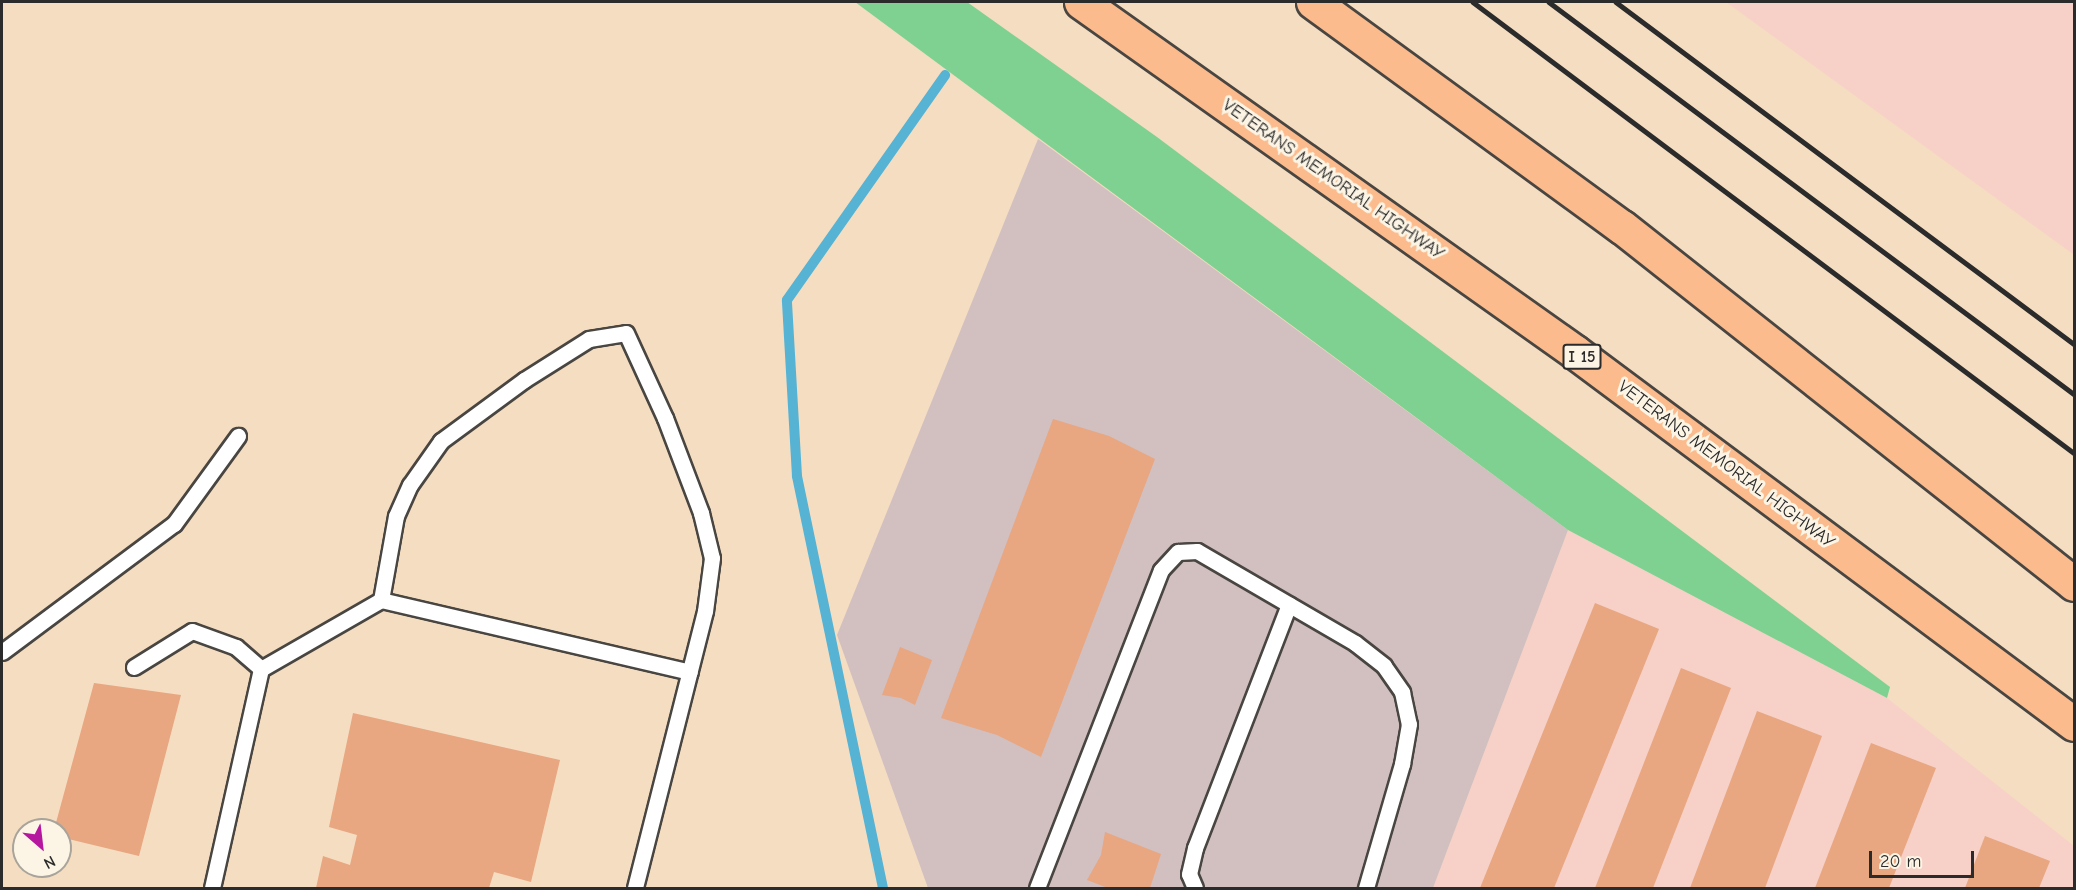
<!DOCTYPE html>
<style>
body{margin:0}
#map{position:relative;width:2076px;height:890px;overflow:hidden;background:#f5ddc1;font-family:"Comic Neue",sans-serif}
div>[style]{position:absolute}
.built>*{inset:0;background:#f7d1c7}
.industrial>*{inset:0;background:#d2bfc0}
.green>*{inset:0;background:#7fd192}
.stream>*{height:10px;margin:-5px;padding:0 5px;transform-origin:5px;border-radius:5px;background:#56b3d4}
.building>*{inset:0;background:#e8a681}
.roads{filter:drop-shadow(2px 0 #494642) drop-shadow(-2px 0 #494642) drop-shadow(0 2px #494642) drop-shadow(0 -2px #494642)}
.lane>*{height:15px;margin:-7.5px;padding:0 7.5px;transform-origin:7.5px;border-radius:7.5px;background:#fff}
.highway>*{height:33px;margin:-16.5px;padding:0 16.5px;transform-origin:16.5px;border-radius:16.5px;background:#fbbb8c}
.rail>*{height:4.5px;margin:-2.25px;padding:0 2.25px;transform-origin:2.25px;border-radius:2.25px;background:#2b2b2b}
span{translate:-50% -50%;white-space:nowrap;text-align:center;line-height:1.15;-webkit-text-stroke:6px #fcf5e5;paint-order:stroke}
.shield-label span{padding:2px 4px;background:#fcf5e5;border:2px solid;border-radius:4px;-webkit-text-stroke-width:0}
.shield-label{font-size:16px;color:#2b2b2b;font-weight:700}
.street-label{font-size:18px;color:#2b2b2b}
.frame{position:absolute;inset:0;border:3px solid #2b2b2b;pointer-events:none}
.north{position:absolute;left:12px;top:818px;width:60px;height:60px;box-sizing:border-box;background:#fcf5e5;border:2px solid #a8a49b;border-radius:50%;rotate:152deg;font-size:16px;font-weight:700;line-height:24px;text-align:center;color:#2b2b2b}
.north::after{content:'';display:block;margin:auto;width:21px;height:27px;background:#b5179e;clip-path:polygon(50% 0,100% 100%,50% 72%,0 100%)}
.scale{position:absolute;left:1869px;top:851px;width:105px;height:27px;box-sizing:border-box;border:3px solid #2b2b2b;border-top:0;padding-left:8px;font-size:18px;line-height:21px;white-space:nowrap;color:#2b2b2b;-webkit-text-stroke:4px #fcf5e5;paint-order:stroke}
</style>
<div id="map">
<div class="built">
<i style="clip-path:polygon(1726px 2px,2074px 2px,2074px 252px,2073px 254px)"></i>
<i style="clip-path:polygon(1568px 530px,1887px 698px,2074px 846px,2074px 888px,1433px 888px)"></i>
</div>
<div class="industrial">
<i style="clip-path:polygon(1038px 139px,1568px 530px,1433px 888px,928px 888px,837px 635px)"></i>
</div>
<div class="green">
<i style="clip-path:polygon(855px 2px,967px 2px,1157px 137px,1890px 687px,1887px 698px,1568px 530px)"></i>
</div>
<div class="stream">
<i style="left:883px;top:888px;width:421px;rotate:-101.8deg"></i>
<i style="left:797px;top:476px;width:176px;rotate:-93.3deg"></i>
<i style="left:787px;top:300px;width:275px;rotate:-54.9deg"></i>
</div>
<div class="building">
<i style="clip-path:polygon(1053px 419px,1109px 436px,1155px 459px,1041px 757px,997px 735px,941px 718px)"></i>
<i style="clip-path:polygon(1595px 603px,1659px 629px,1554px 888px,1480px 888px)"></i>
<i style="clip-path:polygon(900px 647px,932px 660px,915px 705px,901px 698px,882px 695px)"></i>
<i style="clip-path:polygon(1681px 668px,1731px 688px,1653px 888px,1595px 888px)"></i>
<i style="clip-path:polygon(94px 683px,181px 695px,139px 856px,60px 837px,60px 830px,54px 830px)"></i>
<i style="clip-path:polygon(1757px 711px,1822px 736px,1765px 888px,1690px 888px)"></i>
<i style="clip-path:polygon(353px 713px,560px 760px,531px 882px,494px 872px,489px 888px,316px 888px,323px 856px,350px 865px,357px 835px,329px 827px)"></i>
<i style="clip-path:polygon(1871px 743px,1936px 768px,1889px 888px,1815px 888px)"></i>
<i style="clip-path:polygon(1105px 832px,1161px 854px,1150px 888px,1108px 888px,1087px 880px,1101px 855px)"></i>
<i style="clip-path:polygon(1985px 836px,2050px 861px,2039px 888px,1965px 888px)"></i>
</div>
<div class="roads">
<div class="lane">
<i style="left:381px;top:600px;width:85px;rotate:-79.9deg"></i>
<i style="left:396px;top:516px;width:34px;rotate:-66deg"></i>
<i style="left:410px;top:485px;width:54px;rotate:-54.8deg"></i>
<i style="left:441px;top:441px;width:103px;rotate:-36.3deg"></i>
<i style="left:524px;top:380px;width:77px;rotate:-32.2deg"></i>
<i style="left:589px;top:339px;width:37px;rotate:-9deg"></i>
<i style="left:626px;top:333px;width:94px;rotate:65.4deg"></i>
<i style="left:665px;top:418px;width:102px;rotate:69.2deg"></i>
<i style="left:701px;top:513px;width:46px;rotate:76.3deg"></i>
<i style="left:712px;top:558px;width:53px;rotate:97.5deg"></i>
<i style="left:705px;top:611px;width:286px;rotate:104.2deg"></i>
<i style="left:2px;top:652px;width:214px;rotate:-36.7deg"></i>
<i style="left:174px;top:524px;width:109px;rotate:-54deg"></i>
<i style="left:134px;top:667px;width:68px;rotate:-31.8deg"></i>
<i style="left:192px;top:631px;width:47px;rotate:20deg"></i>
<i style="left:236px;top:647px;width:33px;rotate:41deg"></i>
<i style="left:212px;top:888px;width:224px;rotate:-77.4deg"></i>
<i style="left:261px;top:669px;width:138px;rotate:-29.9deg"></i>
<i style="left:381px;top:600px;width:317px;rotate:13.1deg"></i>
<i style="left:1037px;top:888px;width:341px;rotate:-68.7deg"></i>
<i style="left:1161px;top:570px;width:25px;rotate:-47deg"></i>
<i style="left:1178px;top:552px;width:19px;rotate:-3deg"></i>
<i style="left:1197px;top:551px;width:183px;rotate:30.2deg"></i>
<i style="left:1355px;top:643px;width:37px;rotate:38deg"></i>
<i style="left:1384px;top:666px;width:32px;rotate:55deg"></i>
<i style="left:1402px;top:692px;width:33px;rotate:78deg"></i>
<i style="left:1409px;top:724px;width:41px;rotate:99.9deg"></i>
<i style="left:1402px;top:764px;width:129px;rotate:106.2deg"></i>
<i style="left:1195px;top:888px;width:15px;rotate:-113deg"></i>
<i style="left:1189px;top:874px;width:27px;rotate:-77deg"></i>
<i style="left:1195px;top:848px;width:261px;rotate:-68.9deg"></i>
</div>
<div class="highway">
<i style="left:1081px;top:2px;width:605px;rotate:35.32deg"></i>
<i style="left:1575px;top:352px;width:622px;rotate:36.7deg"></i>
<i style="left:1313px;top:2px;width:382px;rotate:36.1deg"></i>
<i style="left:1622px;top:227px;width:576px;rotate:38.3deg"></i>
</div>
</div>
<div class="rail">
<i style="left:1473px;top:2px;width:751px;rotate:36.89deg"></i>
<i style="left:1549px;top:2px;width:655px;rotate:36.75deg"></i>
<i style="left:1616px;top:2px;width:572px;rotate:36.75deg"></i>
</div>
<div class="shield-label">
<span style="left:1582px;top:357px">I 15</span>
</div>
<div class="street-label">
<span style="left:1333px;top:180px;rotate:35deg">VETERANS MEMORIAL HIGHWAY</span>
<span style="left:1726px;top:465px;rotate:37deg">VETERANS MEMORIAL HIGHWAY</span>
</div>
<div class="frame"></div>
<div class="north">N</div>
<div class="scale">20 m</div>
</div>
